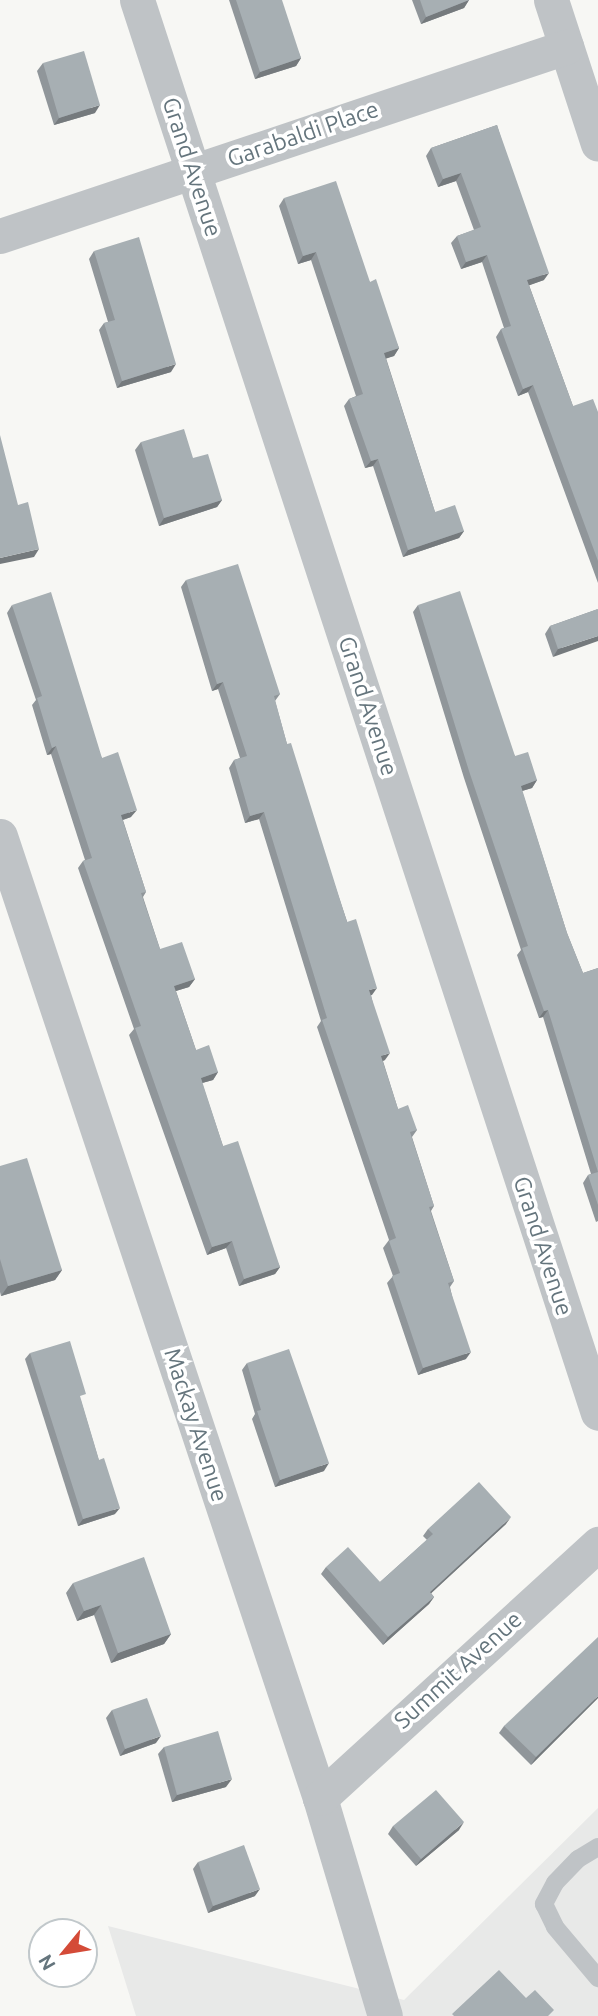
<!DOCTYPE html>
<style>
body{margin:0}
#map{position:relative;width:598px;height:2016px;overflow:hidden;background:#f7f7f4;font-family:Ubuntu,sans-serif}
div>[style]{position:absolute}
.built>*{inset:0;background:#e8e9e8}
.service>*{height:18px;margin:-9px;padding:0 9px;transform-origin:9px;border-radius:9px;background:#bfc3c6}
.minor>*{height:35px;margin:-17.5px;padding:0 17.5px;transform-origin:17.5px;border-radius:17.5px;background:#bfc3c6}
.wall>*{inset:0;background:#90969a}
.shaded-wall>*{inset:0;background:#757a7d}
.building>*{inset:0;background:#a7afb3}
span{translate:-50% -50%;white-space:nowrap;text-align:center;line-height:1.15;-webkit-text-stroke:7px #fff;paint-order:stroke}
.street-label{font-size:23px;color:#65757d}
.north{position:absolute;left:28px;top:1918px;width:70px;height:70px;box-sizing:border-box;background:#fff;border:2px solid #c1c8cb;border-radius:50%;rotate:240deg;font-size:19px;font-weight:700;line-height:28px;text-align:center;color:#65757d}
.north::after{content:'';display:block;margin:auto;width:24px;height:32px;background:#d44b38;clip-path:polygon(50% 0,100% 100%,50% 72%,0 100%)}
</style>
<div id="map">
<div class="built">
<i style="clip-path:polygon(598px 1808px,598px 2016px,136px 2016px,108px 1926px,404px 2000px)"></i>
</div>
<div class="service">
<i style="left:598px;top:1847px;width:23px;rotate:149deg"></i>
<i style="left:578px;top:1859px;width:33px;rotate:134deg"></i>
<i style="left:555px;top:1883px;width:24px;rotate:118deg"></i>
<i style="left:544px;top:1904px;width:25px;rotate:64deg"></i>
<i style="left:555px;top:1927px;width:67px;rotate:49.9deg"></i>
</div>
<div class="minor">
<i style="left:137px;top:0;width:1486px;rotate:71.93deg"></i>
<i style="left:551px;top:0;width:151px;rotate:71.9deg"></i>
<i style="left:0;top:236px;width:597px;rotate:-18.47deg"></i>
<i style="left:0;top:836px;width:1014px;rotate:71.6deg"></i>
<i style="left:320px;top:1798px;width:227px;rotate:73.4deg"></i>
<i style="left:320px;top:1798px;width:377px;rotate:-42.4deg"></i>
</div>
<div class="wall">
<i style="clip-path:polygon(229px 0,277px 0,301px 58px,296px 66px,255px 79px)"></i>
<i style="clip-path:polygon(412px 0,469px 0,464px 8px,421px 24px)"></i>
<i style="clip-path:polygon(43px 63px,95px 113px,54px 125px,37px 71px)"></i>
<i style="clip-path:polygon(497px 125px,544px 280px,529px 285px,573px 406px,598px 412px,598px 583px,528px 392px,518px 396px,496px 337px,501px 329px,504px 328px,482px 262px,461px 269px,451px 243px,457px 236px,474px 230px,456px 181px,438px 187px,426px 156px,431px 148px)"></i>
<i style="clip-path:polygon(284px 198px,370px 282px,399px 348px,394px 356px,386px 358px,435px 512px,464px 531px,459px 538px,403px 557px,373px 466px,365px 468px,344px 406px,349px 399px,356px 396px,311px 260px,298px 264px,279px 206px)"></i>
<i style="clip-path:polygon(94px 251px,171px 372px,117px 388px,99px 330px,104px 323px,108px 322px,89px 259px)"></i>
<i style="clip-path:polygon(141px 442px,193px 458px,222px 500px,217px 507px,159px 526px,135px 450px)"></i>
<i style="clip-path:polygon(186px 580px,280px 694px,275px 701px,287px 744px,372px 995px,371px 995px,385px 1060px,383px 1061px,398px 1109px,417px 1130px,412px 1137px,434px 1206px,431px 1211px,454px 1281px,450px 1287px,466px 1359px,418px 1375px,387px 1283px,393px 1276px,383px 1248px,389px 1240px,317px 1027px,321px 1021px,259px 819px,245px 823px,229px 768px,234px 760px,240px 758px,218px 689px,212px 691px,181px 587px)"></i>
<i style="clip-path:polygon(12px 605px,102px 758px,131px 817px,123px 820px,146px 892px,143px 897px,160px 949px,195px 979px,189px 987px,176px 991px,196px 1050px,218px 1072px,213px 1080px,202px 1083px,223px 1146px,280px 1267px,275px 1274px,239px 1286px,226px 1248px,207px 1255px,129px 1035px,134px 1029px,78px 868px,83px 861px,85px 860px,51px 754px,47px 755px,32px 705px,36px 700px,7px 613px)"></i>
<i style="clip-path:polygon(418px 605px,515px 756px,537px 780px,532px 788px,522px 791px,567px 933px,583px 973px,598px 968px,598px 1221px,596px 1222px,583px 1183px,588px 1175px,591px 1174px,543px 1017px,539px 1018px,517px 955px,521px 950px,464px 778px,413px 612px)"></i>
<i style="clip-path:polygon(598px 609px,553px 657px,545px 634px,550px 626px)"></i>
<i style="clip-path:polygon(0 1166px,62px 1270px,55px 1280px,1px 1296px,0 1292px)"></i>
<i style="clip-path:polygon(30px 1353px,81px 1401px,115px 1514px,78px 1526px,25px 1359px)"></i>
<i style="clip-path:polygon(247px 1363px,324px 1471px,275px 1487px,252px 1419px,255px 1414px,242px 1370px)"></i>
<i style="clip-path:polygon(506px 1524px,431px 1593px,434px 1597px,429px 1604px,383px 1645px,321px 1574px,326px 1567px,380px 1582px,427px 1540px,423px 1536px,428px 1529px)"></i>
<i style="clip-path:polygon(73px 1583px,171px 1634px,164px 1644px,111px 1663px,94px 1615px,77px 1621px,66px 1593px)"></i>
<i style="clip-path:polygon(598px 1698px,531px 1765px,499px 1733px,504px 1726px)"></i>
<i style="clip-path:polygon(112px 1710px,156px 1743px,120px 1756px,106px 1718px)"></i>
<i style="clip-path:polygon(164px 1747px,226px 1787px,172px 1802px,158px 1754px)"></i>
<i style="clip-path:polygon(393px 1826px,459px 1830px,416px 1866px,388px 1834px)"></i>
<i style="clip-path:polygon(198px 1862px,255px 1896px,208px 1913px,193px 1869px)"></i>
</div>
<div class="shaded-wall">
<i style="clip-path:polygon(469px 0,464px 8px,421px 24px,426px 17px)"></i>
<i style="clip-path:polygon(301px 58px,296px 66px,255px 79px,260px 72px)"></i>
<i style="clip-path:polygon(100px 105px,95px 113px,54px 125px,59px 118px)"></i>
<i style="clip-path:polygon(461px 173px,456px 181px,438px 187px,443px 179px)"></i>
<i style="clip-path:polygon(316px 252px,311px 260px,298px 264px,303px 256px)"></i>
<i style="clip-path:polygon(487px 255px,482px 262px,461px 269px,466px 262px)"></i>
<i style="clip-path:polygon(549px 273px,544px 280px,522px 288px,527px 280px)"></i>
<i style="clip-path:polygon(399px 348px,394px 356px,379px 361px,384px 353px)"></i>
<i style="clip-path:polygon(176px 364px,171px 372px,117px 388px,122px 381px)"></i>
<i style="clip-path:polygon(533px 385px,528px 392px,518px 396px,523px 389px)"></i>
<i style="clip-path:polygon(378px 459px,373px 466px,365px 468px,371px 461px)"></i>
<i style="clip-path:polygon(222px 500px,217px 507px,159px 526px,164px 518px)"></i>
<i style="clip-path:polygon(464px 531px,459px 538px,403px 557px,408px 550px)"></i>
<i style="clip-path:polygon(39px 549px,34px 557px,0 564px,0 558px)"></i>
<i style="clip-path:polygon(598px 636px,598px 641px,553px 657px,558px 649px)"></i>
<i style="clip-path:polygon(223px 682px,218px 689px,212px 691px,217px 684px)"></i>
<i style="clip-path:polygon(56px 746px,51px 754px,47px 755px,52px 748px)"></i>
<i style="clip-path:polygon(537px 780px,532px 788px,515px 793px,521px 786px)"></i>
<i style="clip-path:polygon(137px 810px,131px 817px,116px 822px,121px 815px)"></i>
<i style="clip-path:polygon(264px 812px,259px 819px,245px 823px,250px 816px)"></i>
<i style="clip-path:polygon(195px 979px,189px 987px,169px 993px,174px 986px)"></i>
<i style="clip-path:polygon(377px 988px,372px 995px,364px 997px,369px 990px)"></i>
<i style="clip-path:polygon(548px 1010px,543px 1017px,539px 1018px,544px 1011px)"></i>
<i style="clip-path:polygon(390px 1053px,385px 1060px,376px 1063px,381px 1056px)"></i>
<i style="clip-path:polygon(218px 1072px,213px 1080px,195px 1085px,201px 1078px)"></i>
<i style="clip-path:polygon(232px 1241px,226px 1248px,207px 1255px,212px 1247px)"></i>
<i style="clip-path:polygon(280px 1267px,275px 1274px,239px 1286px,244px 1279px)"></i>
<i style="clip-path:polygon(62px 1270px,55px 1280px,1px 1296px,8px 1286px)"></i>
<i style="clip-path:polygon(471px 1352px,466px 1359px,418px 1375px,423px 1368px)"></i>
<i style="clip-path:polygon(329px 1463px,324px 1471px,275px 1487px,280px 1480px)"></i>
<i style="clip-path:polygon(120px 1508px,115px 1514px,78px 1526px,83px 1519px)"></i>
<i style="clip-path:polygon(511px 1517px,506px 1524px,425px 1599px,430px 1592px)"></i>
<i style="clip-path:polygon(434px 1597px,429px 1604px,383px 1645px,388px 1637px)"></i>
<i style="clip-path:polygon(101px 1605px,94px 1615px,77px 1621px,84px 1611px)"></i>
<i style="clip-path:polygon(171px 1634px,164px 1644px,111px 1663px,118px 1653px)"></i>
<i style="clip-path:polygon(598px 1696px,598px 1698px,531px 1765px,536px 1757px)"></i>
<i style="clip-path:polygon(161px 1736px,156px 1743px,120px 1756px,125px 1749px)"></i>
<i style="clip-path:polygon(232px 1779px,226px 1787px,172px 1802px,177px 1795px)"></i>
<i style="clip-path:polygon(464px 1822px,459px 1830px,416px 1866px,421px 1859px)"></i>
<i style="clip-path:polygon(260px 1889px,255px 1896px,208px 1913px,213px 1906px)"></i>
</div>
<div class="building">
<i style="clip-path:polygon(236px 0,282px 0,301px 58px,260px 72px)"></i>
<i style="clip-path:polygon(420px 0,469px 0,426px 17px)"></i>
<i style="clip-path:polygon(84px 51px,100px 105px,59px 118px,43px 63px)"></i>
<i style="clip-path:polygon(497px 125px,549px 273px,527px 280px,573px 406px,593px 399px,598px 412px,598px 561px,533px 385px,523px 389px,501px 329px,511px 326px,487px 255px,466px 262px,457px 236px,481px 227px,461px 173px,443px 179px,431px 148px)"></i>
<i style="clip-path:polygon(336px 181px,370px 282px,376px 279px,399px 348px,384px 353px,435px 512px,455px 505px,464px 531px,408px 550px,378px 459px,371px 461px,349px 399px,363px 394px,316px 252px,303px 256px,284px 198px)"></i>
<i style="clip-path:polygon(139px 237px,176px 364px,122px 381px,104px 323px,115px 320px,94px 251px)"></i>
<i style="clip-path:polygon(184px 429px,193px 458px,208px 454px,222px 500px,164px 518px,141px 442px)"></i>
<i style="clip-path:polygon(0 435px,18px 505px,28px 502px,39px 549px,0 558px)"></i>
<i style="clip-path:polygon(238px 564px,280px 694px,274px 696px,287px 744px,291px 743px,347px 922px,356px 919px,377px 988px,369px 990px,390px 1053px,381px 1056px,398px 1109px,408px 1105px,417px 1130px,410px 1132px,434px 1206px,429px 1207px,454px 1281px,448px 1283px,471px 1352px,423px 1368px,392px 1276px,400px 1273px,389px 1241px,396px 1238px,322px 1020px,327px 1018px,264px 812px,250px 816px,234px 760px,247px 756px,223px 682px,217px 684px,186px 580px)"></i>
<i style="clip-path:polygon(460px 591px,515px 756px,528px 752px,537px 780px,521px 786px,567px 933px,583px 973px,598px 968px,598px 1172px,548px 1010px,544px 1011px,522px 948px,528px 946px,469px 771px,418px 605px)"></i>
<i style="clip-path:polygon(51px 592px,102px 758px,118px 752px,137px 810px,121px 815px,146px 892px,141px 893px,160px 949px,182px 942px,195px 979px,174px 986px,196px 1050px,209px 1045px,218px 1072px,201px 1078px,223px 1146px,238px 1141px,280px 1267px,244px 1279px,232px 1241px,212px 1247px,135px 1028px,141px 1026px,83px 861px,92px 858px,56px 746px,52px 748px,37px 698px,42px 696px,12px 605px)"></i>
<i style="clip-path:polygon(598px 609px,598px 636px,558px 649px,550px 626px)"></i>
<i style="clip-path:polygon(27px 1158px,62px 1270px,8px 1286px,0 1259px,0 1166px)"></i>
<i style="clip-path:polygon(598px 1172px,598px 1205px,588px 1175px)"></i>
<i style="clip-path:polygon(70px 1341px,86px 1394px,80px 1396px,99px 1460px,104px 1458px,120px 1508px,83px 1519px,30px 1353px)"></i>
<i style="clip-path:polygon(289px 1349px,329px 1463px,280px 1480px,257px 1411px,261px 1410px,247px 1363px)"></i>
<i style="clip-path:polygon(479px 1482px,511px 1517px,430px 1592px,434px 1597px,388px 1637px,326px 1567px,348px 1547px,380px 1582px,433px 1534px,428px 1529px)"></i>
<i style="clip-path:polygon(144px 1557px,171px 1634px,118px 1653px,101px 1605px,84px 1611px,73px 1583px)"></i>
<i style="clip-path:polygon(598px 1637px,598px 1696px,536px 1757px,504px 1726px)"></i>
<i style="clip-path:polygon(147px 1698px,161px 1736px,125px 1749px,112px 1710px)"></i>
<i style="clip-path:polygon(218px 1731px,232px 1779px,177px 1795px,164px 1747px)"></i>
<i style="clip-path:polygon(436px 1790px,464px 1822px,421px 1859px,393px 1826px)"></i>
<i style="clip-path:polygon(244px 1845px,260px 1889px,213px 1906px,198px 1862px)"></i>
<i style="clip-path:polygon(499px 1970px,526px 1998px,535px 1990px,554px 2010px,548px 2016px,454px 2016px,452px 2014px)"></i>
</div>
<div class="street-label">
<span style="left:303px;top:134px;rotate:-19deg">Garabaldi Place</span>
<span style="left:192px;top:167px;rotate:72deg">Grand Avenue</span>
<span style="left:368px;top:706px;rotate:72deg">Grand Avenue</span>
<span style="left:543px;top:1246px;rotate:72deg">Grand Avenue</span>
<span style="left:196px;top:1425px;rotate:72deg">Mackay Avenue</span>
<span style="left:458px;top:1670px;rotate:-42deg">Summit Avenue</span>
</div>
<div class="north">N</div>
</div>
